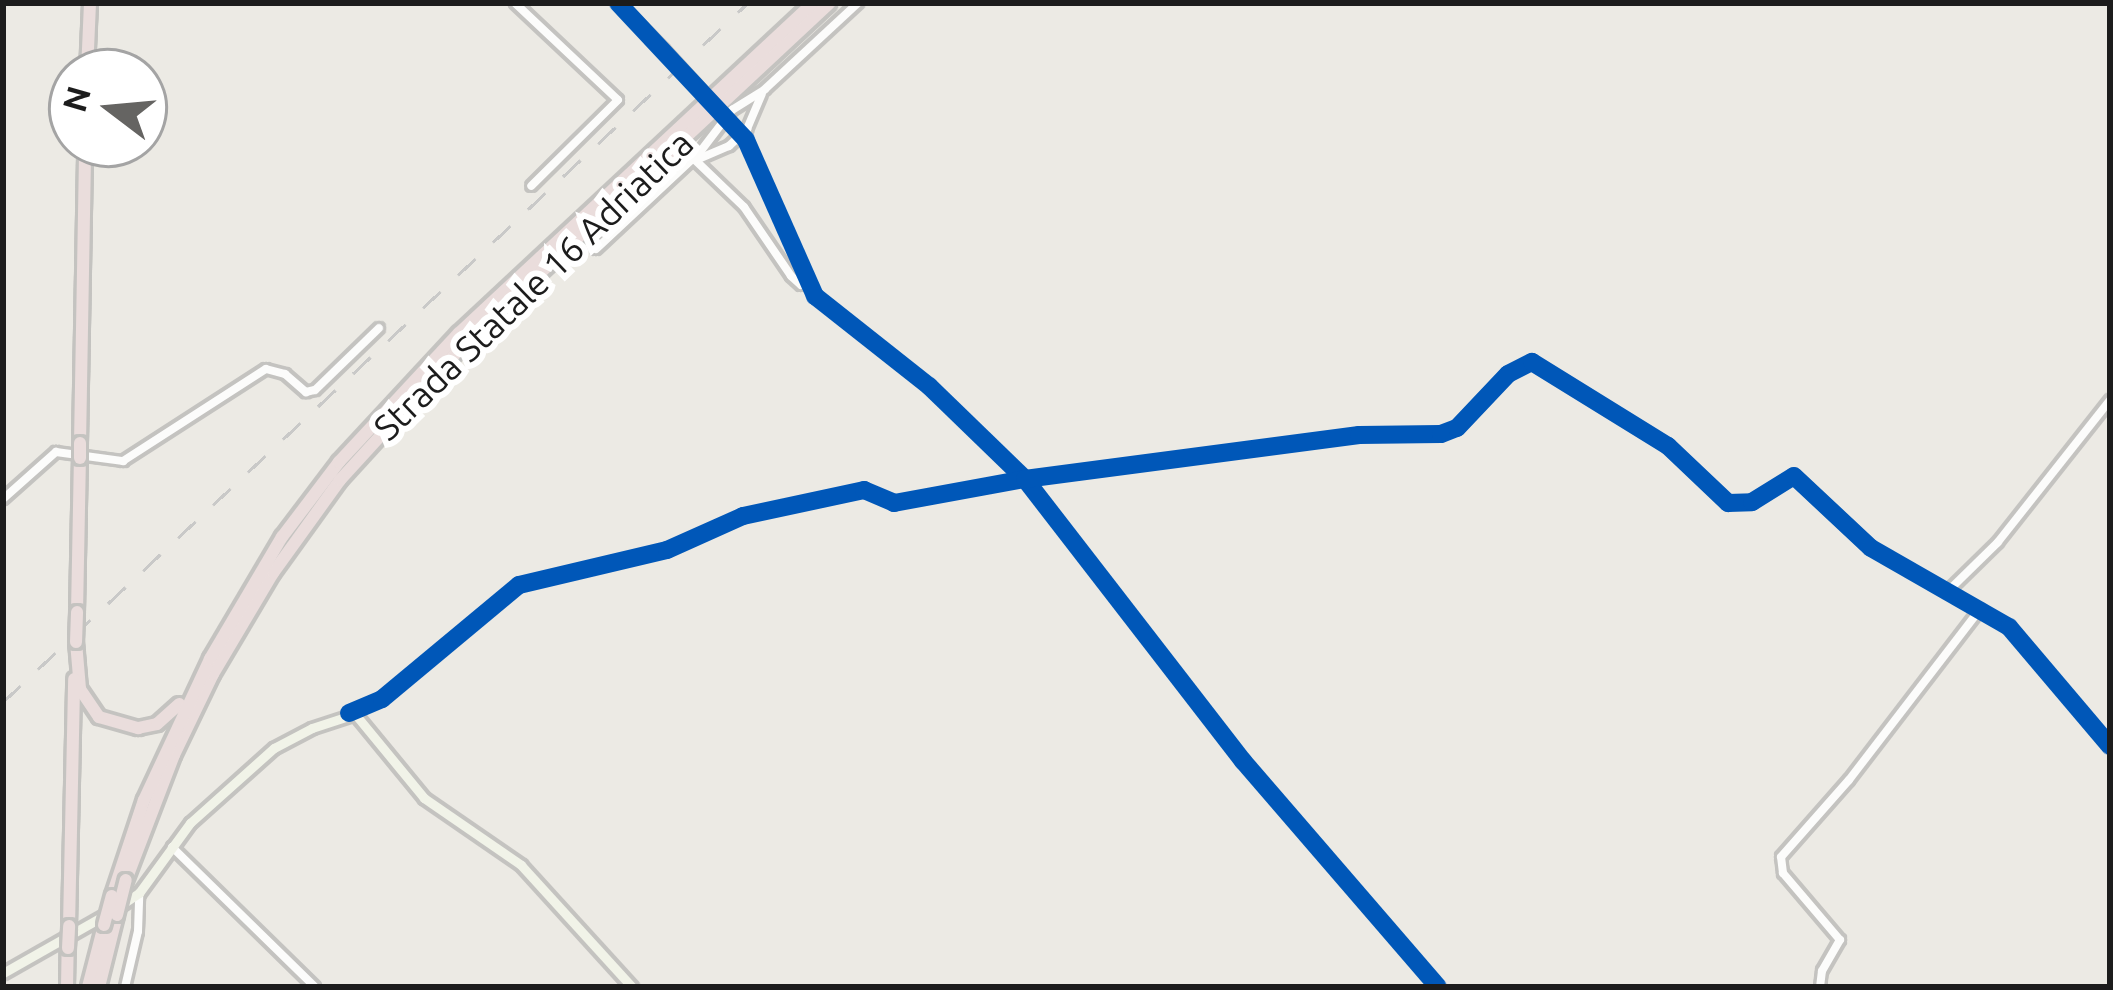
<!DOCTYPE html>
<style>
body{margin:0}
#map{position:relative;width:2113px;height:990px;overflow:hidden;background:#eceae4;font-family:Ubuntu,sans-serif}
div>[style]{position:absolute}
.roads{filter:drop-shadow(3px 0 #c4c3c0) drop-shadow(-3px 0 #c4c3c0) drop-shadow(0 3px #c4c3c0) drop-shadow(0 -3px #c4c3c0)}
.street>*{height:8px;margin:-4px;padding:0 4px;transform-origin:4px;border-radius:4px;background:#fcfcfb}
.secondary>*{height:9px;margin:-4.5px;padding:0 4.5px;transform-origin:4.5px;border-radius:4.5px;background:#f1f3e8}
.highway>*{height:12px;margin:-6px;padding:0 6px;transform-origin:6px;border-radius:6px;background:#eadddc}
.rail>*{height:3px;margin-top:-1.5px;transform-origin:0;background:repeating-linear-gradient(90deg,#c9c9c8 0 24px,transparent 0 48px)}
.bridges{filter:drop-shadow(3px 0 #c4c3c0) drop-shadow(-3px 0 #c4c3c0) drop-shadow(0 3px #c4c3c0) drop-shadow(0 -3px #c4c3c0)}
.street-bridge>*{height:8px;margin:-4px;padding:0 4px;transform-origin:4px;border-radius:4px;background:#fcfcfb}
.highway-bridge>*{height:12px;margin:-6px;padding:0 6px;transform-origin:6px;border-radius:6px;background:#eadddc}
.cycleway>*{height:18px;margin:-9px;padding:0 9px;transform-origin:9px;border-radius:9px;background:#0057b8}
span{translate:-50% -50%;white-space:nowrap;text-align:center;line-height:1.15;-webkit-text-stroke:12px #fff;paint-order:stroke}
.street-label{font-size:36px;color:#1c1c1c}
.frame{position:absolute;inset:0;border:6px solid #1c1c1c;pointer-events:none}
.north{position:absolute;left:48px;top:48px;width:120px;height:120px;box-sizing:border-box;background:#fff;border:3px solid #a4a4a4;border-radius:50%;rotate:286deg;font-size:33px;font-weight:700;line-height:48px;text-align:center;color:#1c1c1c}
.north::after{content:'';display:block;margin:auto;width:42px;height:54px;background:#656462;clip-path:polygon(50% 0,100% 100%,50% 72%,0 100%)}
</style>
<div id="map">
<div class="roads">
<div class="street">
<i style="left:515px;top:3px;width:141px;rotate:43.3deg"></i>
<i style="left:618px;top:100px;width:122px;rotate:135.3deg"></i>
<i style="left:618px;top:3px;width:66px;rotate:45.6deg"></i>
<i style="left:746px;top:140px;width:171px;rotate:66.1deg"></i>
<i style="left:815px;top:296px;width:145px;rotate:38.3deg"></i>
<i style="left:929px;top:386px;width:134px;rotate:44.1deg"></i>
<i style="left:1025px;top:479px;width:356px;rotate:52.3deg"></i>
<i style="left:1243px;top:761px;width:298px;rotate:49.2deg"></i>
<i style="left:693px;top:158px;width:71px;rotate:43.9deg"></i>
<i style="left:744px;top:207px;width:83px;rotate:55.7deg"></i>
<i style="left:791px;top:276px;width:13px;rotate:42deg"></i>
<i style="left:801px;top:285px;width:7px;rotate:-27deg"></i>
<i style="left:696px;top:160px;width:36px;rotate:-23deg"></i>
<i style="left:729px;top:146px;width:25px;rotate:-43deg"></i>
<i style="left:747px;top:129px;width:38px;rotate:-67deg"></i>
<i style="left:596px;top:249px;width:142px;rotate:-43deg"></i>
<i style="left:700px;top:152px;width:53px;rotate:-52.7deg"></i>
<i style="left:732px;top:110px;width:39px;rotate:-32deg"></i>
<i style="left:765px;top:89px;width:127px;rotate:-42.8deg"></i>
<i style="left:3px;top:499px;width:71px;rotate:-41.6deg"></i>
<i style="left:56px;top:452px;width:68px;rotate:7.7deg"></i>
<i style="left:123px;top:461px;width:170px;rotate:-32.8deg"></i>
<i style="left:266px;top:369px;width:20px;rotate:15deg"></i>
<i style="left:285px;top:374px;width:28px;rotate:41deg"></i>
<i style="left:306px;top:392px;width:9px;rotate:-13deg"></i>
<i style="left:315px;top:390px;width:89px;rotate:-44.1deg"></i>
<i style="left:1947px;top:592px;width:71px;rotate:-44.4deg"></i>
<i style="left:1998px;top:542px;width:181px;rotate:-51.7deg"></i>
<i style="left:350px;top:713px;width:35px;rotate:-24deg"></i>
<i style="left:382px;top:699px;width:178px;rotate:-39.8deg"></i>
<i style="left:519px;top:585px;width:152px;rotate:-13.3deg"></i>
<i style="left:667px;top:550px;width:83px;rotate:-24.1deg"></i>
<i style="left:743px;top:516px;width:124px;rotate:-12.1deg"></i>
<i style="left:864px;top:490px;width:33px;rotate:23deg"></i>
<i style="left:894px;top:503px;width:133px;rotate:-10.4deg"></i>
<i style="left:1025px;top:479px;width:337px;rotate:-7.5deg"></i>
<i style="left:1359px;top:435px;width:82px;rotate:-0.7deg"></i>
<i style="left:1441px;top:434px;width:17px;rotate:-21deg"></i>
<i style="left:1457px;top:428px;width:74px;rotate:-46.6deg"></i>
<i style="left:1508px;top:374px;width:27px;rotate:-27deg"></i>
<i style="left:1532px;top:362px;width:160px;rotate:31.7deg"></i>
<i style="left:1668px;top:446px;width:83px;rotate:43.5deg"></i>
<i style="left:1728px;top:503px;width:24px;rotate:-2deg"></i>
<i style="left:1752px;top:502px;width:49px;rotate:-31.8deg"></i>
<i style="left:1794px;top:476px;width:105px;rotate:43.1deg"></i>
<i style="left:1871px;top:548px;width:159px;rotate:29.8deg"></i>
<i style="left:2009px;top:627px;width:156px;rotate:49.7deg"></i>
<i style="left:172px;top:847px;width:200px;rotate:44.4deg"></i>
<i style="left:125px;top:987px;width:57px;rotate:-76.9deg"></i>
<i style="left:138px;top:931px;width:38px;rotate:-88deg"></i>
<i style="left:1820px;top:987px;width:16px;rotate:-83deg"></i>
<i style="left:1822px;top:971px;width:36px;rotate:-60deg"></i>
<i style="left:1840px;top:940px;width:88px;rotate:-130.4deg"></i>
<i style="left:1783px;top:873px;width:16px;rotate:-97deg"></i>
<i style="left:1781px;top:857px;width:103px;rotate:-48.6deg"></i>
<i style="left:1849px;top:780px;width:215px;rotate:-52.5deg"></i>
</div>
<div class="secondary">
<i style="left:121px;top:905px;width:22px;rotate:-34deg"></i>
<i style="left:139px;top:893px;width:87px;rotate:-53.9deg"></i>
<i style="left:190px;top:823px;width:113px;rotate:-41.8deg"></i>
<i style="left:274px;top:748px;width:43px;rotate:-27.8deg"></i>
<i style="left:312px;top:728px;width:45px;rotate:-18deg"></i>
<i style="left:355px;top:714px;width:109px;rotate:50.6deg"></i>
<i style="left:424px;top:798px;width:118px;rotate:34.6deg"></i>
<i style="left:521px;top:865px;width:165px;rotate:47.7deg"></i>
<i style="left:3px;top:973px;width:120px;rotate:-29.6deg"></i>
</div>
<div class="highway">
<i style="left:87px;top:72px;width:69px;rotate:-87.5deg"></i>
<i style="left:80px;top:443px;width:299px;rotate:-89deg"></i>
<i style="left:77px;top:612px;width:154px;rotate:-88.9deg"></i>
<i style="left:76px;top:642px;width:47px;rotate:85.1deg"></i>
<i style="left:80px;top:689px;width:34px;rotate:56deg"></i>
<i style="left:99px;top:717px;width:41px;rotate:15.8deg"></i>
<i style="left:138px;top:728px;width:19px;rotate:-12deg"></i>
<i style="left:157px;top:724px;width:30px;rotate:-42deg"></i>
<i style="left:126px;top:880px;width:134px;rotate:-69deg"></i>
<i style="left:174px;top:755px;width:90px;rotate:-64.3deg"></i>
<i style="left:213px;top:674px;width:117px;rotate:-59.3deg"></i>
<i style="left:273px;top:573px;width:115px;rotate:-54.2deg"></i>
<i style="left:340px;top:480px;width:185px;rotate:-47.6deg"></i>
<i style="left:465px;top:343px;width:498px;rotate:-43deg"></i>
<i style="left:112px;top:896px;width:101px;rotate:-71.6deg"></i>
<i style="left:144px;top:800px;width:156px;rotate:-64.9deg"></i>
<i style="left:210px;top:659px;width:142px;rotate:-59.5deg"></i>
<i style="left:282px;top:537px;width:94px;rotate:-52.8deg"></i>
<i style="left:339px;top:462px;width:176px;rotate:-47.1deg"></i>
<i style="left:459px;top:333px;width:484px;rotate:-43deg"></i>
<i style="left:69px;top:926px;width:247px;rotate:-88.8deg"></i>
<i style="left:67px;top:987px;width:39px;rotate:-89deg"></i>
<i style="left:88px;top:987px;width:64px;rotate:-75.5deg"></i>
<i style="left:99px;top:987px;width:74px;rotate:-76deg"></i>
</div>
</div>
<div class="rail">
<i style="left:3px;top:702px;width:1022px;rotate:-43.18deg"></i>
</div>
<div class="bridges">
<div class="street-bridge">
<i style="left:664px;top:50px;width:122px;rotate:47.7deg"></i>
</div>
<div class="highway-bridge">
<i style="left:80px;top:458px;width:15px;rotate:-90deg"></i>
<i style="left:76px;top:642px;width:30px;rotate:-88deg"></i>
<i style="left:117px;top:915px;width:36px;rotate:-76deg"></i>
<i style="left:104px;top:925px;width:30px;rotate:-75deg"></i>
<i style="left:68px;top:948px;width:22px;rotate:-87deg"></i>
</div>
</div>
<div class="cycleway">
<i style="left:618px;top:3px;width:187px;rotate:46.9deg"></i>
<i style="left:746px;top:140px;width:171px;rotate:66.1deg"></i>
<i style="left:815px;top:296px;width:145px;rotate:38.3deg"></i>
<i style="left:929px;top:386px;width:134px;rotate:44.1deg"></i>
<i style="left:1025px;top:479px;width:356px;rotate:52.3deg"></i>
<i style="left:1243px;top:761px;width:298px;rotate:49.2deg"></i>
<i style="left:349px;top:713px;width:36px;rotate:-23deg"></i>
<i style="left:382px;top:699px;width:178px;rotate:-39.8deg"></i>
<i style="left:519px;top:585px;width:152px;rotate:-13.3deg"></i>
<i style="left:667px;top:550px;width:83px;rotate:-24.1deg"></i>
<i style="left:743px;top:516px;width:124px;rotate:-12.1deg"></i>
<i style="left:864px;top:490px;width:33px;rotate:23deg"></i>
<i style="left:894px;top:503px;width:133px;rotate:-10.4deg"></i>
<i style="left:1025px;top:479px;width:337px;rotate:-7.5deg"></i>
<i style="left:1359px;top:435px;width:82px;rotate:-0.7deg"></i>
<i style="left:1441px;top:434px;width:17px;rotate:-21deg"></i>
<i style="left:1457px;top:428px;width:74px;rotate:-46.6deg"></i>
<i style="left:1508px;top:374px;width:27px;rotate:-27deg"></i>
<i style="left:1532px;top:362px;width:160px;rotate:31.7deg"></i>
<i style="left:1668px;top:446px;width:83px;rotate:43.5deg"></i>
<i style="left:1728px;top:503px;width:24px;rotate:-2deg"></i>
<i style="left:1752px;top:502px;width:49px;rotate:-31.8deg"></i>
<i style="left:1794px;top:476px;width:105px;rotate:43.1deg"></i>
<i style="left:1871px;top:548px;width:159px;rotate:29.8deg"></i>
<i style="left:2009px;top:627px;width:156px;rotate:49.7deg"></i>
</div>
<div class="street-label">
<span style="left:533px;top:285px;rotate:-44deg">Strada Statale 16 Adriatica</span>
</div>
<div class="frame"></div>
<div class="north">N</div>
</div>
